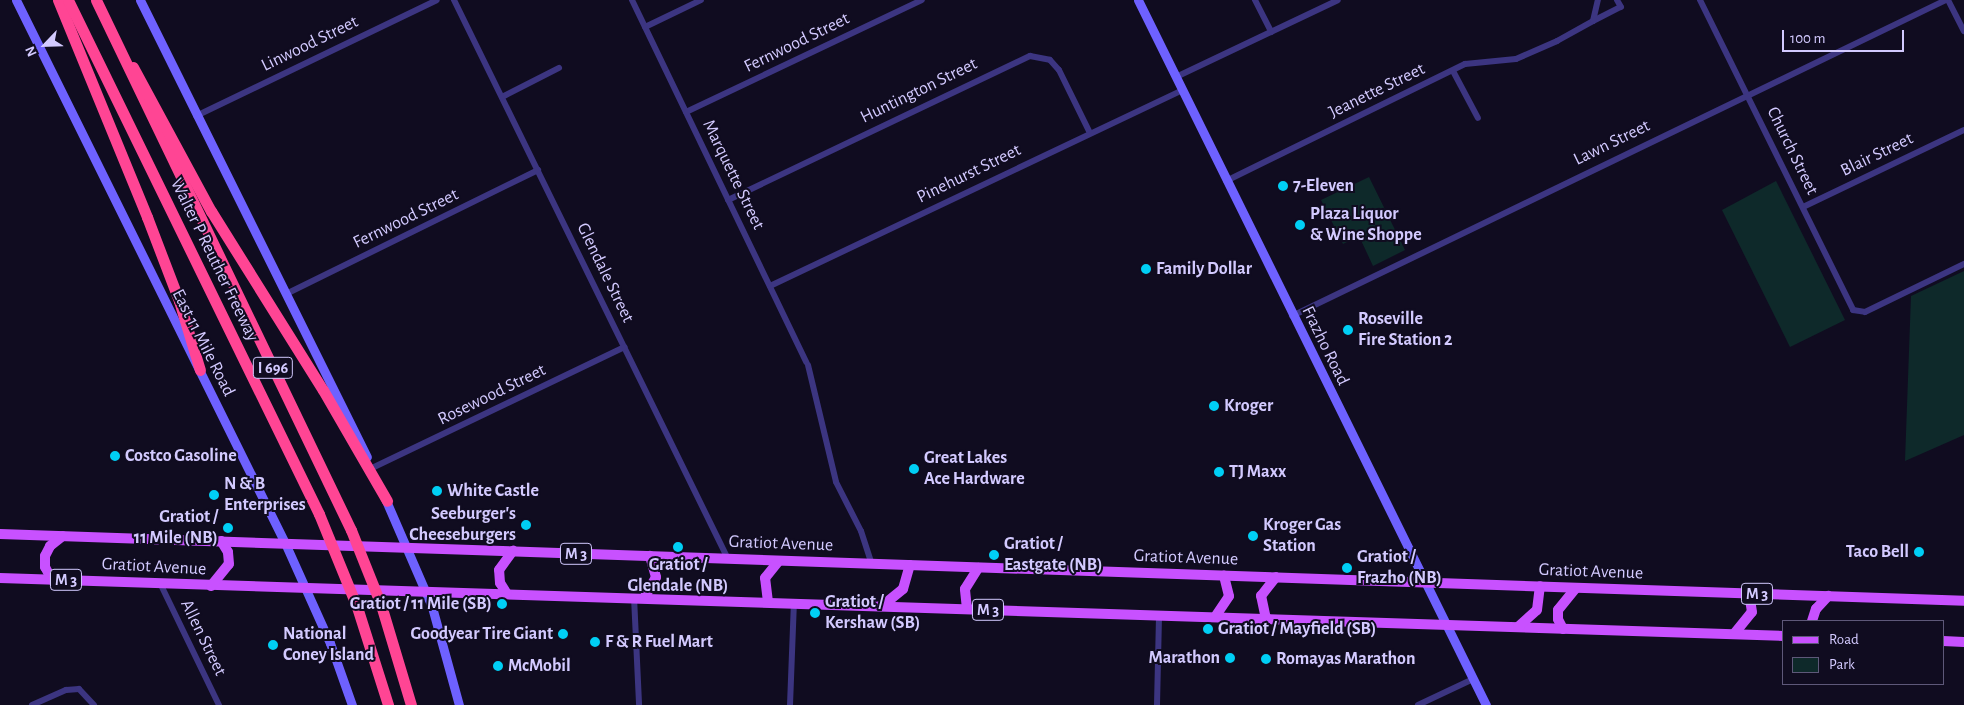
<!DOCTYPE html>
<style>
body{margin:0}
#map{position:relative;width:1964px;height:705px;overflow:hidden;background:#100c20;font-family:"Alegreya Sans",sans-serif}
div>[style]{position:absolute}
.green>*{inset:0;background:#0e292a}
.street>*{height:6px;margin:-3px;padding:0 3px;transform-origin:3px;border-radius:3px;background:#3c3581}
.secondary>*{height:9px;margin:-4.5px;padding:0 4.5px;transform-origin:4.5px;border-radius:4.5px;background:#6e61ff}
.primary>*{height:10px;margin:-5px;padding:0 5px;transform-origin:5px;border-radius:5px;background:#c851ff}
.highway>*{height:11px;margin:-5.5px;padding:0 5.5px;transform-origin:5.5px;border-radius:5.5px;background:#ff4594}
.dots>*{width:14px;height:14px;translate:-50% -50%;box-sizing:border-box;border:2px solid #100c20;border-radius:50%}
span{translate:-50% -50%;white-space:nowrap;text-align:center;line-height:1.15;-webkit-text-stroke:4px #100c20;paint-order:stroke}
.shield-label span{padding:1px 4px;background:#100c20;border:1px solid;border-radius:4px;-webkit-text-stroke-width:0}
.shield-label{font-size:16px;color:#d3caff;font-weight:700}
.street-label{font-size:18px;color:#d3caff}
.poi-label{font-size:18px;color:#d3caff;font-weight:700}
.left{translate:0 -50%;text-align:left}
.right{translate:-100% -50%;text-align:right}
.legend{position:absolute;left:1782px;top:620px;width:162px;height:65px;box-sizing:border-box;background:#100c20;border:1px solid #5e5879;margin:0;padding:6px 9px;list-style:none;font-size:15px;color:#d3caff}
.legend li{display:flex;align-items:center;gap:10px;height:25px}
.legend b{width:25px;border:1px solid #5e5879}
.north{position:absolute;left:20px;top:20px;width:50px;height:50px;-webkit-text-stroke:4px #100c20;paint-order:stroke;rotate:246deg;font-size:14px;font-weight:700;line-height:20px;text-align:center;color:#d3caff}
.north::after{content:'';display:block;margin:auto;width:18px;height:22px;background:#d3caff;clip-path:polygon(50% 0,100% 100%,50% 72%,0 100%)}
.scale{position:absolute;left:1782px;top:30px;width:122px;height:22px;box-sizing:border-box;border:2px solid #d3caff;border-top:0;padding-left:6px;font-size:15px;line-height:18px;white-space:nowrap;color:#d3caff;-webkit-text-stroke:4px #100c20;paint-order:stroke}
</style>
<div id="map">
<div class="green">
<i style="clip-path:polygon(1369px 177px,1405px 250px,1373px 266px,1359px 236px,1343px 244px,1321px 200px)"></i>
<i style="clip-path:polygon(1776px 181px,1845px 320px,1790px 347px,1722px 210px)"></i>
<i style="clip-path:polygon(1964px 271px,1964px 435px,1905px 461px,1911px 296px)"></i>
</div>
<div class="street">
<i style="left:454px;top:0;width:623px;rotate:63.89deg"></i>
<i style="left:632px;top:0;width:402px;rotate:64.3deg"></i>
<i style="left:1255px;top:0;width:36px;rotate:63deg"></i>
<i style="left:1700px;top:0;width:346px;rotate:63.7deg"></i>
<i style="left:1853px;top:310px;width:12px;rotate:9deg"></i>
<i style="left:1865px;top:312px;width:110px;rotate:-25.9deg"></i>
<i style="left:1948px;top:0;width:35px;rotate:63deg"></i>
<i style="left:1593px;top:21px;width:31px;rotate:-27deg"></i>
<i style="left:1621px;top:7px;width:8px;rotate:-120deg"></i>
<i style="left:645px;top:27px;width:62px;rotate:-25.7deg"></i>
<i style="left:1453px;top:71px;width:53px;rotate:62deg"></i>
<i style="left:1176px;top:77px;width:179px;rotate:-25.4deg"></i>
<i style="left:502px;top:97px;width:64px;rotate:-27deg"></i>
<i style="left:686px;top:112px;width:261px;rotate:-25.4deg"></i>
<i style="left:196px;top:116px;width:267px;rotate:-25.7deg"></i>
<i style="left:1226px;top:181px;width:266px;rotate:-26.1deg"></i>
<i style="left:1465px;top:64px;width:51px;rotate:-5.6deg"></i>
<i style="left:1516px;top:59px;width:45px;rotate:-23.7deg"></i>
<i style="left:1557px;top:41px;width:41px;rotate:-29.1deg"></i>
<i style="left:1593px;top:21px;width:22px;rotate:-77deg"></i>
<i style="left:728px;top:200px;width:335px;rotate:-25.5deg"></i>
<i style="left:1030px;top:56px;width:20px;rotate:11deg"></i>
<i style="left:1050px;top:60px;width:13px;rotate:48deg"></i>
<i style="left:1059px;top:70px;width:70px;rotate:63.8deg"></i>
<i style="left:1803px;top:207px;width:178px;rotate:-25.6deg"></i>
<i style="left:770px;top:286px;width:456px;rotate:-25.4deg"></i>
<i style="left:286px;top:294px;width:281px;rotate:-26.2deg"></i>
<i style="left:1292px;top:316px;width:726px;rotate:-25.79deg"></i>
<i style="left:808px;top:365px;width:120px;rotate:76.5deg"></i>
<i style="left:836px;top:482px;width:55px;rotate:63deg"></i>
<i style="left:861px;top:531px;width:35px;rotate:72deg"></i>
<i style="left:372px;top:468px;width:280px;rotate:-25.6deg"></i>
<i style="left:160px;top:583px;width:136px;rotate:64.2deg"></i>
<i style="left:634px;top:597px;width:108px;rotate:87.3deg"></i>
<i style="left:32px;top:705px;width:37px;rotate:-24deg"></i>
<i style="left:66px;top:690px;width:13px;rotate:-4deg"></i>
<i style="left:79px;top:689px;width:22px;rotate:47deg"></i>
<i style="left:790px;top:705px;width:102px;rotate:-87.8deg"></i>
<i style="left:1157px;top:705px;width:90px;rotate:-88.7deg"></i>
<i style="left:1418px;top:705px;width:61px;rotate:-25.3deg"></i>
</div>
<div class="secondary">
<i style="left:16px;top:0;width:606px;rotate:63.65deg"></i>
<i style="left:285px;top:543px;width:110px;rotate:65.8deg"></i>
<i style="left:330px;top:643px;width:66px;rotate:70.5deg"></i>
<i style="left:140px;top:0;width:510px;rotate:63.59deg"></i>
<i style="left:1138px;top:0;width:786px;rotate:63.73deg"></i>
<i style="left:384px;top:496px;width:121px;rotate:66.6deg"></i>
<i style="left:432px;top:607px;width:102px;rotate:74.6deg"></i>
</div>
<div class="primary">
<i style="left:0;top:534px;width:1965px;rotate:1.95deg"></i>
<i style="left:0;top:578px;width:1784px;rotate:1.86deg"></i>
<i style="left:52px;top:580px;width:15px;rotate:-118deg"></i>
<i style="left:45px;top:567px;width:11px;rotate:-90deg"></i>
<i style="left:45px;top:556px;width:11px;rotate:-63deg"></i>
<i style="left:50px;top:546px;width:16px;rotate:-38deg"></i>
<i style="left:211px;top:586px;width:28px;rotate:-51deg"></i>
<i style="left:229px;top:564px;width:12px;rotate:-95deg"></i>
<i style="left:228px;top:552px;width:13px;rotate:-122deg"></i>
<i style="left:507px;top:594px;width:13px;rotate:-122deg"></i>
<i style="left:500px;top:583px;width:13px;rotate:-94deg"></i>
<i style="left:499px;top:570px;width:24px;rotate:-54deg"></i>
<i style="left:644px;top:598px;width:24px;rotate:-60deg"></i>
<i style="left:656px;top:577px;width:22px;rotate:-106deg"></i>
<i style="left:768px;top:602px;width:24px;rotate:-97deg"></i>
<i style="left:765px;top:578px;width:22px;rotate:-51deg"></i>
<i style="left:882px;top:606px;width:27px;rotate:-39deg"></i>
<i style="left:903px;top:589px;width:25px;rotate:-74deg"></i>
<i style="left:967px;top:609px;width:20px;rotate:-96deg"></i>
<i style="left:965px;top:589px;width:25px;rotate:-58deg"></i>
<i style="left:1215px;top:617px;width:25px;rotate:-56deg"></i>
<i style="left:1229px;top:596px;width:21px;rotate:-104deg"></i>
<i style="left:1266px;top:619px;width:24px;rotate:-102deg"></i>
<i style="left:1261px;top:596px;width:24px;rotate:-52deg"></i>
<i style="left:1812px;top:621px;width:13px;rotate:-72deg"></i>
<i style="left:1816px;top:609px;width:18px;rotate:-47deg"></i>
<i style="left:1518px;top:627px;width:25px;rotate:-42deg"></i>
<i style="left:1537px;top:610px;width:24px;rotate:-83deg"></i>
<i style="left:1563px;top:629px;width:11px;rotate:-117deg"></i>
<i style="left:1558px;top:619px;width:9px;rotate:-90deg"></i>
<i style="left:1558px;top:610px;width:28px;rotate:-51deg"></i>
<i style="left:1734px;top:634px;width:28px;rotate:-51deg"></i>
<i style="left:1752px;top:612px;width:18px;rotate:-99deg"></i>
<i style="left:1943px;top:641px;width:21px;rotate:3deg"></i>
</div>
<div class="highway">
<i style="left:58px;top:0;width:235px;rotate:67.7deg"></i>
<i style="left:147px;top:217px;width:90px;rotate:69.1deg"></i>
<i style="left:179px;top:301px;width:72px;rotate:73.1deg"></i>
<i style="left:68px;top:0;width:572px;rotate:63.97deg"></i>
<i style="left:319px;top:514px;width:100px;rotate:67.8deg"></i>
<i style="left:357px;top:607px;width:103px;rotate:72.4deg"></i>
<i style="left:96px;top:0;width:588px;rotate:64.31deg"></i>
<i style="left:351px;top:530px;width:81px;rotate:68.2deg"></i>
<i style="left:381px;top:605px;width:104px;rotate:73.3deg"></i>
<i style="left:133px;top:67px;width:164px;rotate:61.6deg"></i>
<i style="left:211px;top:211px;width:211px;rotate:58deg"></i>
<i style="left:323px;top:390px;width:128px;rotate:60deg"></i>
</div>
<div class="dots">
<i style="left:1283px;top:186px;background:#00cff5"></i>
<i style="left:1300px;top:225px;background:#00cff5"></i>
<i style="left:1146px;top:269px;background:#00cff5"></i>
<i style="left:1348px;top:330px;background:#00cff5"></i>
<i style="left:1214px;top:406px;background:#00cff5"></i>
<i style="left:115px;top:456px;background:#00cff5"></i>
<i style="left:914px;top:469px;background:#00cff5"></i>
<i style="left:1219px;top:472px;background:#00cff5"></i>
<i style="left:437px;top:491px;background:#00cff5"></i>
<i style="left:214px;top:495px;background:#00cff5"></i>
<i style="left:526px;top:525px;background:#00cff5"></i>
<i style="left:228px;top:528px;background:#00cff5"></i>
<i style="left:1253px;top:536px;background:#00cff5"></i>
<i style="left:678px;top:547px;background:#00cff5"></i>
<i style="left:1919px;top:552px;background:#00cff5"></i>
<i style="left:994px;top:555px;background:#00cff5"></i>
<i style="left:1347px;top:568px;background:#00cff5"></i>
<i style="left:502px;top:604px;background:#00cff5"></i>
<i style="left:815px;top:613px;background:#00cff5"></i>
<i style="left:1208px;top:629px;background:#00cff5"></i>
<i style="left:563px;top:634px;background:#00cff5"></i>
<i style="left:595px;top:642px;background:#00cff5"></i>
<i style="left:273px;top:645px;background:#00cff5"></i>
<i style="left:1230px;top:658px;background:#00cff5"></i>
<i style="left:1266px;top:659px;background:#00cff5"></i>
<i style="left:498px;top:666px;background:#00cff5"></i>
</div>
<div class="shield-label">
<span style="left:273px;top:368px">I 696</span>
<span style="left:576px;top:554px">M 3</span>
<span style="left:66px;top:580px">M 3</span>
<span style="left:1757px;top:594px">M 3</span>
<span style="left:988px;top:610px">M 3</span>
</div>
<div class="street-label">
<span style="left:797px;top:43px;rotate:-26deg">Fernwood Street</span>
<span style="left:310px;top:44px;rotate:-26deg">Linwood Street</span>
<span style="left:919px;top:91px;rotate:-26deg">Huntington Street</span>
<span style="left:1377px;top:91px;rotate:-26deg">Jeanette Street</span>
<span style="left:1612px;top:143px;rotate:-26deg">Lawn Street</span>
<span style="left:1792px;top:151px;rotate:64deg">Church Street</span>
<span style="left:1877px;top:155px;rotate:-26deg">Blair Street</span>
<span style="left:969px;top:174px;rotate:-26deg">Pinehurst Street</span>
<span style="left:733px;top:175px;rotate:64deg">Marquette Street</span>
<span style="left:406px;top:219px;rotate:-26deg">Fernwood Street</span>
<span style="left:214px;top:260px;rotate:64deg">Walter P Reuther Freeway</span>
<span style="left:605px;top:273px;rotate:64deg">Glendale Street</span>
<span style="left:203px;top:343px;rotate:63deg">East 11 Mile Road</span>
<span style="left:1325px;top:346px;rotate:64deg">Frazho Road</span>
<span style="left:492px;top:395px;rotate:-26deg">Rosewood Street</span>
<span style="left:781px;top:544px;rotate:2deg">Gratiot Avenue</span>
<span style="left:1186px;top:558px;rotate:2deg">Gratiot Avenue</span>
<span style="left:154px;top:567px;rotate:3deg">Gratiot Avenue</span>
<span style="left:1591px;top:572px;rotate:2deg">Gratiot Avenue</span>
<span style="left:203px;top:638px;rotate:64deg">Allen Street</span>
</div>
<div class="poi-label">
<span class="left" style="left:1293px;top:186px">7-Eleven</span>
<span class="left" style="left:1310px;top:225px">Plaza Liquor<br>&amp; Wine Shoppe</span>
<span class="left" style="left:1156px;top:269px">Family Dollar</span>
<span class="left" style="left:1358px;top:330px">Roseville<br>Fire Station 2</span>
<span class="left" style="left:1224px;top:406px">Kroger</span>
<span class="left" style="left:125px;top:456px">Costco Gasoline</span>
<span class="left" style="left:924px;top:469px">Great Lakes<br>Ace Hardware</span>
<span class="left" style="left:1229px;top:472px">TJ Maxx</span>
<span class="left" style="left:224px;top:495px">N &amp; B<br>Enterprises</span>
<span class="left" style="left:447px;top:491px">White Castle</span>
<span class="right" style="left:516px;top:525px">Seeburger's<br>Cheeseburgers</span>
<span class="right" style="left:218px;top:528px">Gratiot /<br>11 Mile (NB)</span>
<span class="left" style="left:1263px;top:536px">Kroger Gas<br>Station</span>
<span class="left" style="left:1004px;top:555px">Gratiot /<br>Eastgate (NB)</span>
<span class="right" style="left:1909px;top:552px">Taco Bell</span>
<span class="left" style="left:1357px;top:568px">Gratiot /<br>Frazho (NB)</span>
<span style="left:678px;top:576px">Gratiot /<br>Glendale (NB)</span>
<span class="left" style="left:825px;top:613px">Gratiot /<br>Kershaw (SB)</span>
<span class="right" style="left:492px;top:604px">Gratiot / 11 Mile (SB)</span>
<span class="left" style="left:1218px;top:629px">Gratiot / Mayfield (SB)</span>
<span class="right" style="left:553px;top:634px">Goodyear Tire Giant</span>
<span class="left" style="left:283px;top:645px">National<br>Coney Island</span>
<span class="left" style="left:605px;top:642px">F &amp; R Fuel Mart</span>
<span class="right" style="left:1220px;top:658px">Marathon</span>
<span class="left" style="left:1276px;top:659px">Romayas Marathon</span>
<span class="left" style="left:508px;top:666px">McMobil</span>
</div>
<ul class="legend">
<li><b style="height:6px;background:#c851ff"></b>Road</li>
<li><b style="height:14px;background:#0e292a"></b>Park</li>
</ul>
<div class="north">N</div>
<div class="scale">100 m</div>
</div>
